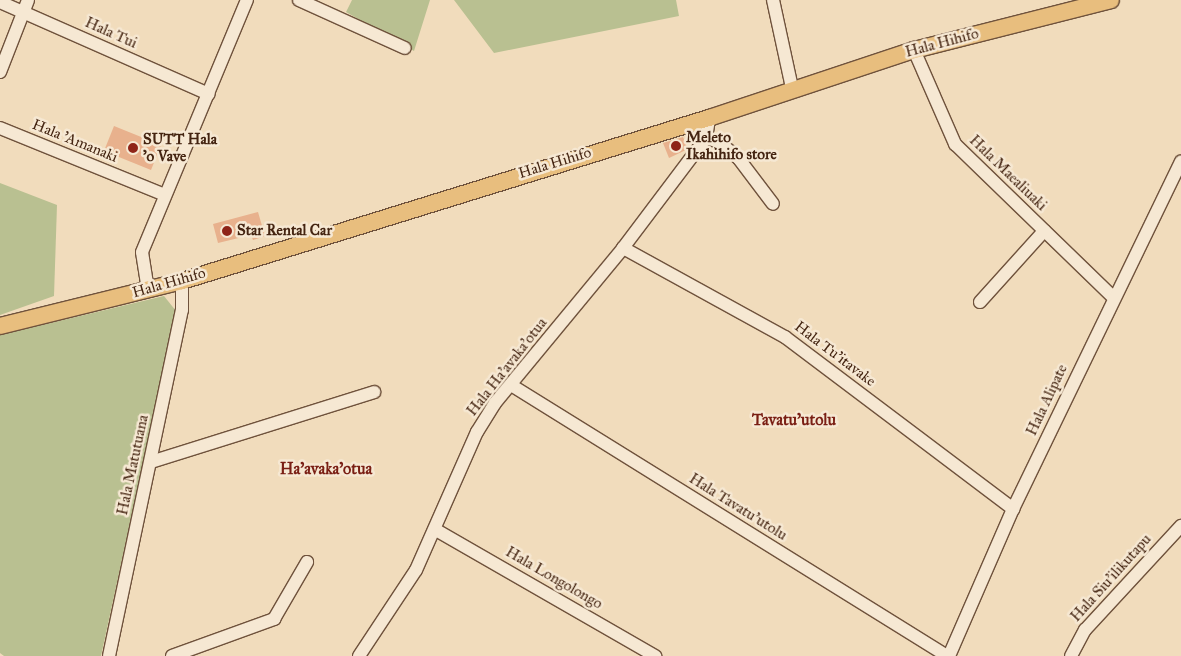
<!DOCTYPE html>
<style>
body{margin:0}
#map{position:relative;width:1181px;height:656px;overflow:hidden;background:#f1dcbc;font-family:"IM FELL Great Primer",serif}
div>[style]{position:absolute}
.green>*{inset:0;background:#b9c091}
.building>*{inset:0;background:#e8b18d}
.roads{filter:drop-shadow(1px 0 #6f523c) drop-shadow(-1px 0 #6f523c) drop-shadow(0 1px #6f523c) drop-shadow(0 -1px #6f523c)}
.minor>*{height:12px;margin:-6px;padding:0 6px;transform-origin:6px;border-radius:6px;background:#f6e8d3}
.major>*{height:16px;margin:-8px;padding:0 8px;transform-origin:8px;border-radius:8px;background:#e8be7e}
.dots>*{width:14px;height:14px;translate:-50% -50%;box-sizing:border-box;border:2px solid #f6e8d3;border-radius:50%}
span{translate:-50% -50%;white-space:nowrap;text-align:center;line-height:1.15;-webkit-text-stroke:5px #f6e8d3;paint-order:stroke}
.street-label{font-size:15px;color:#442411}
.poi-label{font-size:15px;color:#442411;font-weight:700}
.left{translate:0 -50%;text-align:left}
.neighbourhood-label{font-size:16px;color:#7a1f14;font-weight:700}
</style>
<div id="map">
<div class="green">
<i style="clip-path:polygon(352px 0,676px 0,679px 16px,494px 53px,454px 0,430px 0,414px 51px,346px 12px)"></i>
<i style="clip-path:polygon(0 183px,57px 205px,54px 296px,0 315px)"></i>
<i style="clip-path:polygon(164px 296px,176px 311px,101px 656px,4px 656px,0 653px,0 335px)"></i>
</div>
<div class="building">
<i style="clip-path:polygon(114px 126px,161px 145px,151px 170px,104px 151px)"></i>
<i style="clip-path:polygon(683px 137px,688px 149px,669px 158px,663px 143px)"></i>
<i style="clip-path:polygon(258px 212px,265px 236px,253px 240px,251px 235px,218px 243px,213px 224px)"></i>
</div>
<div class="roads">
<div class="minor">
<i style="left:299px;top:0;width:116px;rotate:24.4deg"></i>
<i style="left:773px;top:0;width:90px;rotate:77.8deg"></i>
<i style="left:0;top:2px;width:228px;rotate:23.8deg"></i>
<i style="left:914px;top:50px;width:103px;rotate:66.4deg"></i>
<i style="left:955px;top:144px;width:220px;rotate:44.1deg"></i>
<i style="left:0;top:72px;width:77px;rotate:-68.7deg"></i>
<i style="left:0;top:128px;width:178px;rotate:22.1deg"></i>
<i style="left:706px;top:138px;width:14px;rotate:17deg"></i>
<i style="left:719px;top:142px;width:26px;rotate:40deg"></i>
<i style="left:739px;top:159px;width:56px;rotate:52.9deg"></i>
<i style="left:623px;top:248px;width:185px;rotate:28.8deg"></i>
<i style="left:785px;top:337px;width:286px;rotate:37deg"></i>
<i style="left:148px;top:290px;width:38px;rotate:-99deg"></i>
<i style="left:142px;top:252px;width:273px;rotate:-67.4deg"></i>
<i style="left:980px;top:302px;width:96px;rotate:-48deg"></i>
<i style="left:511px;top:385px;width:513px;rotate:31.86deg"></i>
<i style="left:151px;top:462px;width:234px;rotate:-17.4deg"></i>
<i style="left:436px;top:530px;width:253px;rotate:29.9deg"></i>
<i style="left:109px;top:656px;width:354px;rotate:-78.1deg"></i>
<i style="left:182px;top:310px;width:29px;rotate:-90deg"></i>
<i style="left:172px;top:656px;width:109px;rotate:-19.9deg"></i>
<i style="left:274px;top:619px;width:66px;rotate:-59.9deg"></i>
<i style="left:359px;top:656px;width:103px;rotate:-56.5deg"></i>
<i style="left:416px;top:570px;width:151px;rotate:-66.2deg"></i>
<i style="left:477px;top:432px;width:34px;rotate:-58deg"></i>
<i style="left:495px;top:403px;width:201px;rotate:-50.4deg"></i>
<i style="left:623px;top:248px;width:138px;rotate:-53deg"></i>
<i style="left:706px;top:138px;width:20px;rotate:-81deg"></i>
<i style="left:949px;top:656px;width:160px;rotate:-66.5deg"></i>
<i style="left:1013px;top:509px;width:386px;rotate:-64.2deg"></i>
<i style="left:1071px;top:656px;width:30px;rotate:-62deg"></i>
<i style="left:1085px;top:630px;width:142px;rotate:-47.3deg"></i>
</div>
<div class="major">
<i style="left:0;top:326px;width:187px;rotate:-13.9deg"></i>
<i style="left:182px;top:281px;width:552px;rotate:-17.19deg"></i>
<i style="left:709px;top:118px;width:216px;rotate:-18.4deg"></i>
<i style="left:914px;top:50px;width:203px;rotate:-14.2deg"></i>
</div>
</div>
<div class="dots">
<i style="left:676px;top:146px;background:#8f2418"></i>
<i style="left:133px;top:148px;background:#8f2418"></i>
<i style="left:227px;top:231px;background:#8f2418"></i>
</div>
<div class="street-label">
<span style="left:111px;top:33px;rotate:24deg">Hala Tui</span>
<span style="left:942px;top:43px;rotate:-15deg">Hala Hihifo</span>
<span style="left:75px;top:141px;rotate:22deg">Hala 'Amanaki</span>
<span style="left:555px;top:163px;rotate:-17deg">Hala Hihifo</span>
<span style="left:1008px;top:173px;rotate:44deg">Hala Maealiuaki</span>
<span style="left:169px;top:283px;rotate:-16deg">Hala Hihifo</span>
<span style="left:835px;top:354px;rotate:37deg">Hala Tu'itavake</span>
<span style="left:507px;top:367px;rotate:-52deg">Hala Ha'avaka'otua</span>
<span style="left:1047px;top:400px;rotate:-65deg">Hala Alipate</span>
<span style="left:133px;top:465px;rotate:-78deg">Hala Matutuana</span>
<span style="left:738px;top:507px;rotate:32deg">Hala Tavatu'utolu</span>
<span style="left:554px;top:578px;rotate:30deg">Hala Longolongo</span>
<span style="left:1111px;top:578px;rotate:-48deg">Hala Siu'ilikutapu</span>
</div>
<div class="poi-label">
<span class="left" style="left:686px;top:146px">Meleto<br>Ikahihifo store</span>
<span class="left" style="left:143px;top:148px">SUTT Hala<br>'o Vave</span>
<span class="left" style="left:237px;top:231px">Star Rental Car</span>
</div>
<div class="neighbourhood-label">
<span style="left:794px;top:420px">Tavatu'utolu</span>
<span style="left:326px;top:469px">Ha'avaka'otua</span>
</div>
</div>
